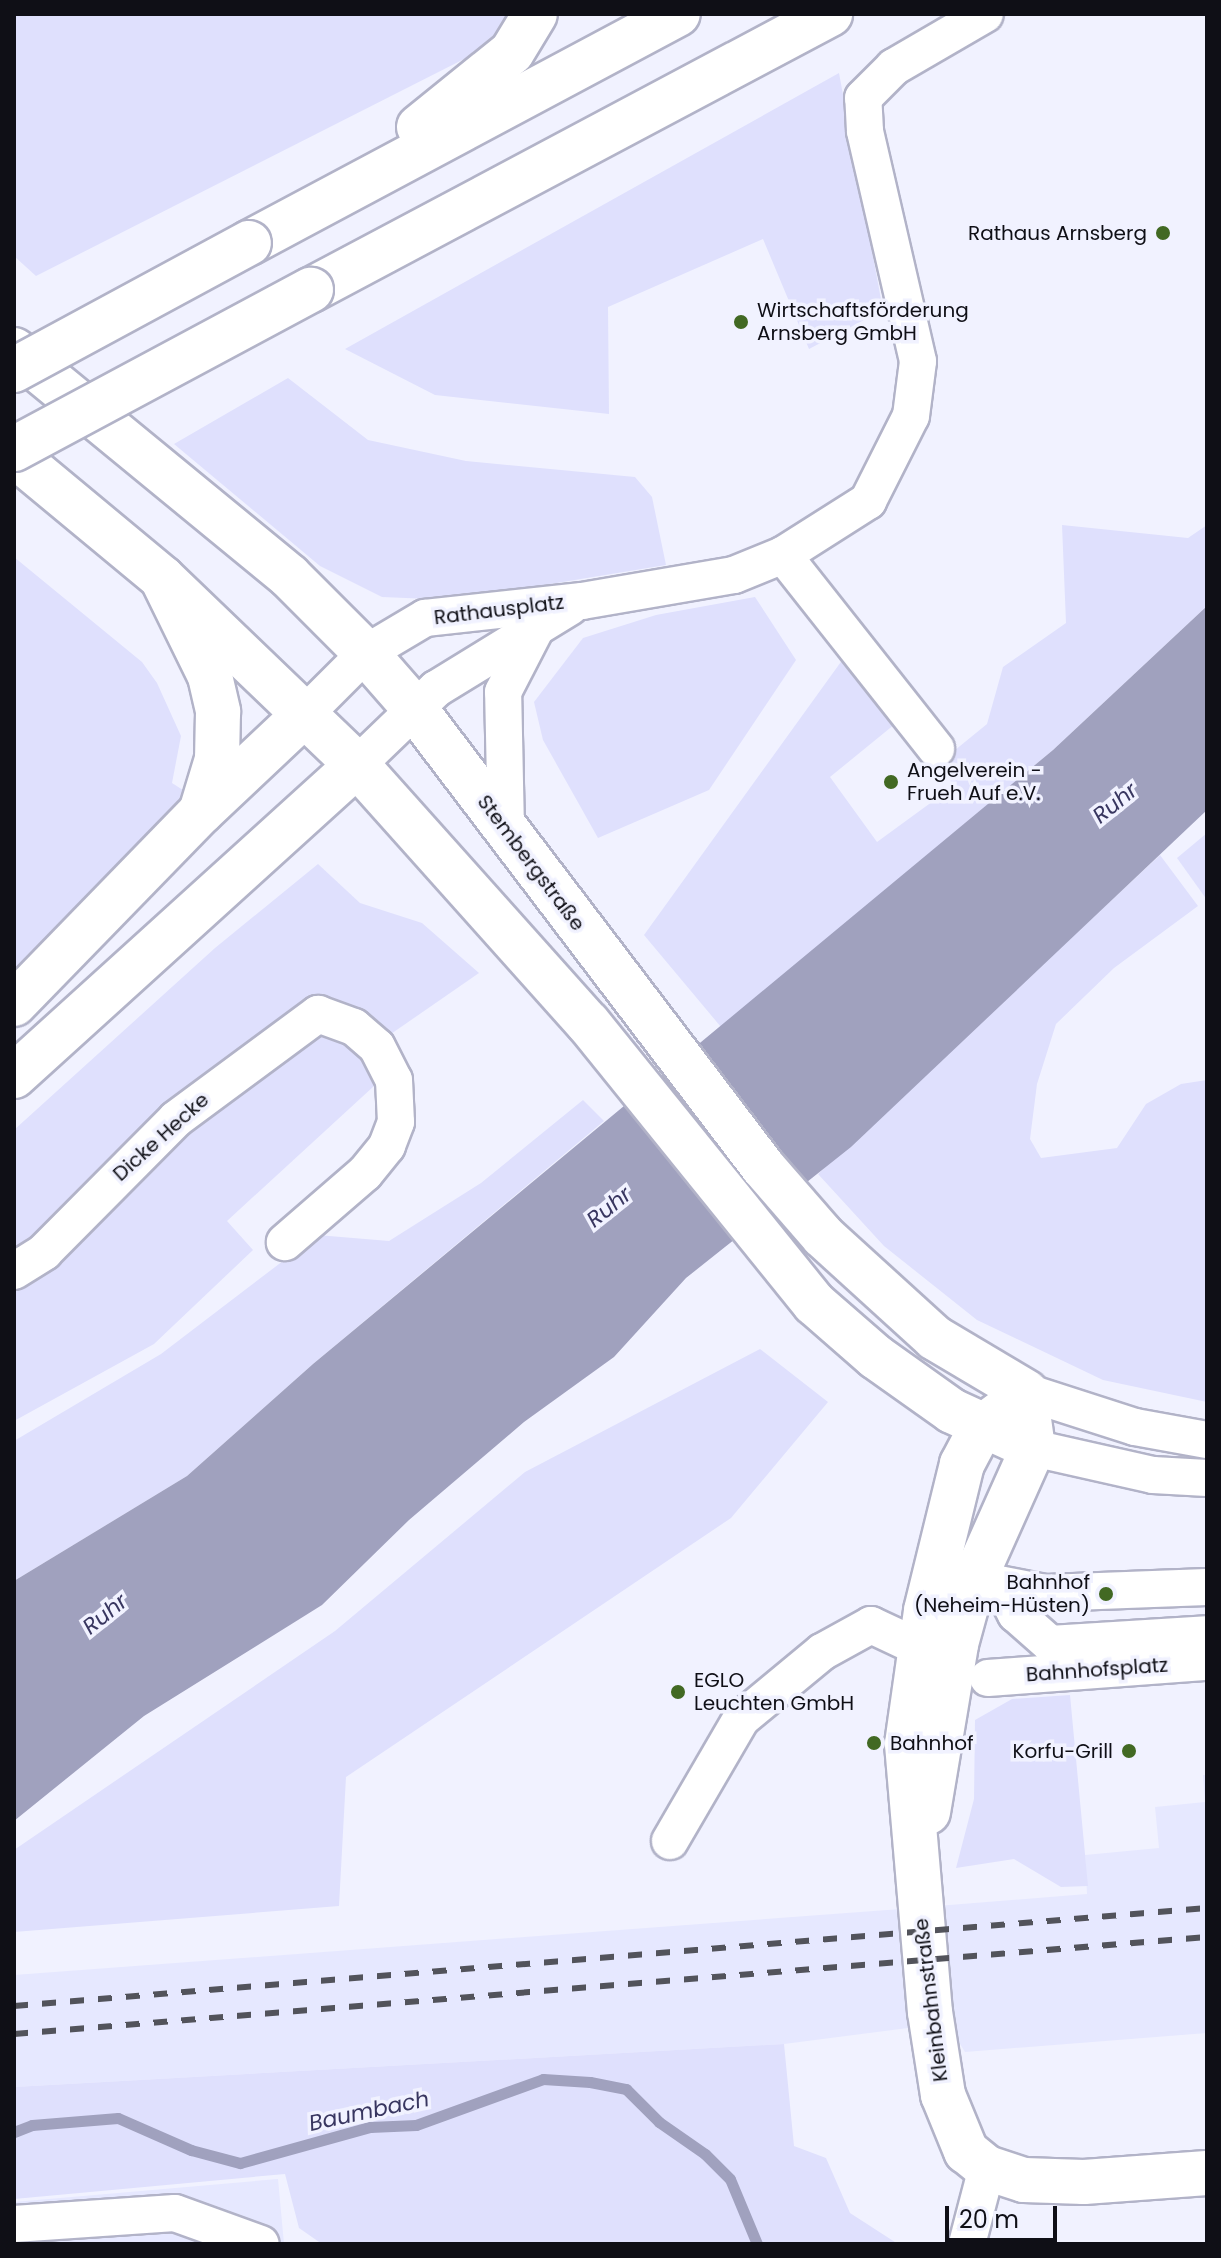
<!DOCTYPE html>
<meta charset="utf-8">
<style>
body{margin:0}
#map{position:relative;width:1221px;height:2258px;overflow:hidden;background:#f1f2ff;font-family:Poppins,sans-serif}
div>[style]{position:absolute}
.built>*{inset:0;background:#e6e8ff}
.green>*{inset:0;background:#dfe0fd}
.water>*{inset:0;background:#a0a1be}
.stream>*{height:11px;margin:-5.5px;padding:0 5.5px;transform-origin:5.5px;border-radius:5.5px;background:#a0a1be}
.roads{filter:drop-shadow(2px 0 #b2b3c8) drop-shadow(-2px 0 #b2b3c8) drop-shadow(0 2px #b2b3c8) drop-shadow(0 -2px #b2b3c8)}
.minor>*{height:36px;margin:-18px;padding:0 18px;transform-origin:18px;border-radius:18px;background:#fff}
.major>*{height:44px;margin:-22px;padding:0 22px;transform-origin:22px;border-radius:22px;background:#fff}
.highway>*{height:44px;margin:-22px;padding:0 22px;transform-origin:22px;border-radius:22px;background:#fff}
.rail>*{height:6px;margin-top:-3px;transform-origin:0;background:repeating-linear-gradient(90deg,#52535b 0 14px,transparent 0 28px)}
.bridges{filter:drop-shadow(2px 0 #b2b3c8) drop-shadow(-2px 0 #b2b3c8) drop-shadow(0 2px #b2b3c8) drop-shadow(0 -2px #b2b3c8)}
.highway-bridge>*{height:44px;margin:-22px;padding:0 22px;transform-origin:22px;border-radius:22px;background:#fff}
.dots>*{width:22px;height:22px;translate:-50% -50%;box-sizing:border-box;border:4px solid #f1f2ff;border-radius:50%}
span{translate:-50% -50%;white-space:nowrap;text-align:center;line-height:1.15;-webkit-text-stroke:7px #f1f2ff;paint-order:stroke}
.poi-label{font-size:20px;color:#0f0f16}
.right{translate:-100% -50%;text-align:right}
.left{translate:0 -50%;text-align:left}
.street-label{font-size:20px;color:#0f0f16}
.water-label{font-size:22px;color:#383660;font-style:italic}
.frame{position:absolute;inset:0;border:16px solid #0f0f16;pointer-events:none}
.scale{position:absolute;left:945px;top:2206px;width:112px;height:36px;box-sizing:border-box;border:4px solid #0f0f16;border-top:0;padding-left:10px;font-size:24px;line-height:28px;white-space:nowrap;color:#0f0f16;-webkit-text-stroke:6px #f1f2ff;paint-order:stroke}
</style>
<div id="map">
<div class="built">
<i style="clip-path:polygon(1203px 1775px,1207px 1775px,1207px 2033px,965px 2052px,954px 2034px,937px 1906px,1087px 1894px,1085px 1855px,1159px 1848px,1155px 1807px,1205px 1802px)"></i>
<i style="clip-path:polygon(901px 1909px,908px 2028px,784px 2044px,14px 2087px,14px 1975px)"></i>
<i style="clip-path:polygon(278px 2179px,284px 2244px,14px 2244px,14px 2202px)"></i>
</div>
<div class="green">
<i style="clip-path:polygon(14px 14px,553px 14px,36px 276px,14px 256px)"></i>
<i style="clip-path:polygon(839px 73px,883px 310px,809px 349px,763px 239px,608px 307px,609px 414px,435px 395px,345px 349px)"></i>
<i style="clip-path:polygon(288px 378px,368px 440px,466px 461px,635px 477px,652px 497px,666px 565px,454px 600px,382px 597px,320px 566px,174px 444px)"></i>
<i style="clip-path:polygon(1062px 525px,1188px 538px,1207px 525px,1207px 606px,1053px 750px,721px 1027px,644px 935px,843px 659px,895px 724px,830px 777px,877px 842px,951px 788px,949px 755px,987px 724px,1003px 667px,1066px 623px)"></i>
<i style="clip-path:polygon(14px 557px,142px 662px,157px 683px,181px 736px,172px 783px,186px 792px,171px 819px,14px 978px)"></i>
<i style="clip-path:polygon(755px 597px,796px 660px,709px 790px,598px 838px,543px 740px,534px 702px,583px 638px,656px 615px)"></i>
<i style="clip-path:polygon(1207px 833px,1207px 900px,1177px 858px)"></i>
<i style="clip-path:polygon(1160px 855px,1198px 906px,1114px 968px,1056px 1024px,1037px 1084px,1030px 1139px,1041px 1158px,1117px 1148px,1146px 1104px,1181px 1084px,1207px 1080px,1207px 1402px,1103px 1380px,977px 1320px,884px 1246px,818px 1174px)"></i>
<i style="clip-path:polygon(318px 864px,360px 903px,422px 923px,479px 973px,375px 1045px,386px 1075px,227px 1221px,253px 1250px,154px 1344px,14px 1421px,14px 1130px,215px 948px)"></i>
<i style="clip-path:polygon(583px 1100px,604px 1121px,313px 1364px,187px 1476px,14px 1581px,14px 1441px,161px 1354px,317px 1235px,389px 1241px,481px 1183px)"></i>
<i style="clip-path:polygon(760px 1349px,828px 1402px,731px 1518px,346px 1777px,339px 1906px,14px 1932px,14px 1850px,335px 1631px,525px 1472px)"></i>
<i style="clip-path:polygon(1070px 1695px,1088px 1886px,1061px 1887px,1014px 1859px,956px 1868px,974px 1799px,975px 1720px,1012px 1699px)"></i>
<i style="clip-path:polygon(784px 2044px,794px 2146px,826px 2158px,850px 2213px,898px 2244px,322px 2244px,299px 2228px,285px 2174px,14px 2199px,14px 2087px)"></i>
</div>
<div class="water">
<i style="clip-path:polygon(1207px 606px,1207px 810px,851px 1147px,686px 1278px,614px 1357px,524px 1422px,409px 1520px,322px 1605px,144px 1716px,14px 1821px,14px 1581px,187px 1476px,313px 1364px,1053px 750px)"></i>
</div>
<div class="stream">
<i style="left:14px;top:2132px;width:19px;rotate:-21deg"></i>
<i style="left:32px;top:2125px;width:86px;rotate:-4.7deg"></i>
<i style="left:118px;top:2118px;width:80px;rotate:23.7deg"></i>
<i style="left:191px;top:2150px;width:51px;rotate:14.9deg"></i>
<i style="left:240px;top:2163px;width:135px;rotate:-15.5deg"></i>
<i style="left:370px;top:2127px;width:46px;rotate:-2.5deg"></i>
<i style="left:416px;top:2125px;width:135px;rotate:-19.9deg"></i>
<i style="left:543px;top:2079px;width:47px;rotate:3.7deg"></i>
<i style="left:590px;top:2082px;width:37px;rotate:11deg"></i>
<i style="left:626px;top:2089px;width:47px;rotate:45deg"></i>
<i style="left:659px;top:2122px;width:56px;rotate:34.8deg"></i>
<i style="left:705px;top:2154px;width:35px;rotate:45deg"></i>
<i style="left:730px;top:2179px;width:70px;rotate:67.4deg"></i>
</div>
<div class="roads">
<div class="minor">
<i style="left:783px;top:555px;width:247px;rotate:51.7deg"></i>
<i style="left:306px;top:713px;width:85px;rotate:-45deg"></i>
<i style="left:366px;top:653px;width:69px;rotate:-30.7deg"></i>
<i style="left:425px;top:618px;width:158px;rotate:-6.2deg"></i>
<i style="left:582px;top:601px;width:154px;rotate:-9.7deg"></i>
<i style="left:734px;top:575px;width:53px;rotate:-22.2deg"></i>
<i style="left:783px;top:555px;width:101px;rotate:-32.4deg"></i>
<i style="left:868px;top:501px;width:95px;rotate:-63.2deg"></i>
<i style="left:911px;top:416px;width:55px;rotate:-82.7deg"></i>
<i style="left:918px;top:361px;width:236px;rotate:-103deg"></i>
<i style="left:865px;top:131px;width:33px;rotate:-93deg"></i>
<i style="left:863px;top:98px;width:44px;rotate:-45deg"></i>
<i style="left:894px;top:67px;width:105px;rotate:-30.2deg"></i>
<i style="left:357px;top:765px;width:110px;rotate:-43.9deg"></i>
<i style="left:436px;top:689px;width:157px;rotate:-31.5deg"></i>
<i style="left:506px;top:830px;width:138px;rotate:-91.2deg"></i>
<i style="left:503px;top:692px;width:72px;rotate:-62.7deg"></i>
<i style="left:14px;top:1271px;width:36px;rotate:-32deg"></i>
<i style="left:44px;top:1252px;width:187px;rotate:-45.2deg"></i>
<i style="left:176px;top:1119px;width:177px;rotate:-36.5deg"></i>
<i style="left:318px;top:1014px;width:38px;rotate:20deg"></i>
<i style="left:354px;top:1027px;width:30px;rotate:41deg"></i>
<i style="left:377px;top:1047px;width:37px;rotate:63deg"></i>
<i style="left:394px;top:1080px;width:42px;rotate:87.3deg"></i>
<i style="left:396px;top:1122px;width:26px;rotate:111deg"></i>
<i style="left:387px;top:1146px;width:35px;rotate:129deg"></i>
<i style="left:365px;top:1173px;width:106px;rotate:139.2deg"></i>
<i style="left:1026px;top:1392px;width:114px;rotate:17.8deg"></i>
<i style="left:1135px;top:1427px;width:73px;rotate:10.2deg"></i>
<i style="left:1033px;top:1448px;width:123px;rotate:12.7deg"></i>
<i style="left:1153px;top:1475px;width:54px;rotate:3.2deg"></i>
<i style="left:947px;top:1574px;width:101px;rotate:10.9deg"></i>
<i style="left:1046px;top:1593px;width:161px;rotate:-2.1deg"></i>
<i style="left:1003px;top:1589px;width:28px;rotate:63deg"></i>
<i style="left:1016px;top:1614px;width:45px;rotate:41.4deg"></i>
<i style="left:1050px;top:1644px;width:157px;rotate:-3.6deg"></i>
<i style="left:988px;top:1678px;width:220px;rotate:-4.2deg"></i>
<i style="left:670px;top:1841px;width:141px;rotate:-59.8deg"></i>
<i style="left:741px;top:1719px;width:105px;rotate:-39.6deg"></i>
<i style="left:822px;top:1652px;width:56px;rotate:-28.9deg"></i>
<i style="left:871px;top:1625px;width:54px;rotate:25.1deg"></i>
<i style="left:14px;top:2224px;width:161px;rotate:-3.9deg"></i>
<i style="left:175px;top:2213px;width:91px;rotate:19.8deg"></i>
<i style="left:967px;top:2244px;width:79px;rotate:-75.3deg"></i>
</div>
<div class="major">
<i style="left:14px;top:350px;width:356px;rotate:39.4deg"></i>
<i style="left:289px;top:576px;width:109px;rotate:45deg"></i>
<i style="left:366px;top:653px;width:74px;rotate:48.8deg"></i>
<i style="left:415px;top:709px;width:575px;rotate:52.77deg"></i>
<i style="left:763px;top:1167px;width:91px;rotate:49deg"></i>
<i style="left:823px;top:1236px;width:151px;rotate:42.3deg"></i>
<i style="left:935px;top:1338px;width:106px;rotate:30.7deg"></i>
<i style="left:14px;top:455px;width:192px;rotate:39.7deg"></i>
<i style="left:162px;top:578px;width:270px;rotate:43.8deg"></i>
<i style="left:357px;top:765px;width:346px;rotate:48.2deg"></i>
<i style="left:588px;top:1023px;width:360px;rotate:51.1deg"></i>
<i style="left:814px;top:1303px;width:82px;rotate:41.1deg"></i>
<i style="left:876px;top:1357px;width:93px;rotate:35.4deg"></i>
<i style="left:952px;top:1411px;width:89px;rotate:24.6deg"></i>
<i style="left:1006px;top:1409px;width:31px;rotate:143deg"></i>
<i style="left:981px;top:1428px;width:41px;rotate:117.8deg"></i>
<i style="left:962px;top:1464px;width:151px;rotate:103.8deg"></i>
<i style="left:926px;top:1611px;width:134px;rotate:98.1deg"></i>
<i style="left:907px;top:1744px;width:269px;rotate:85.1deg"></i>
<i style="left:930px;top:2012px;width:84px;rotate:81.1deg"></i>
<i style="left:943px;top:2095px;width:61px;rotate:67.7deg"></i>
<i style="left:966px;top:2151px;width:27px;rotate:39deg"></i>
<i style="left:987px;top:2168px;width:39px;rotate:18deg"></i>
<i style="left:1024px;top:2180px;width:60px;rotate:1.9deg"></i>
<i style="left:1084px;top:2182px;width:123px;rotate:-4.2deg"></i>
<i style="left:928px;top:1812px;width:170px;rotate:-80.5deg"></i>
<i style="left:956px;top:1644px;width:64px;rotate:-74.7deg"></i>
<i style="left:973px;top:1582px;width:147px;rotate:-65.9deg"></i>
<i style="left:1033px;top:1448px;width:29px;rotate:-98deg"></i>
</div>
<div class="highway">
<i style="left:419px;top:127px;width:119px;rotate:-38.9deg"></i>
<i style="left:512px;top:52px;width:44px;rotate:-58.8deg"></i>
<i style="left:249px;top:243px;width:486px;rotate:-28.1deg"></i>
<i style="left:311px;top:290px;width:588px;rotate:-28deg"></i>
<i style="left:162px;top:578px;width:109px;rotate:63.9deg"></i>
<i style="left:210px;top:676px;width:37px;rotate:77deg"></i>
<i style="left:218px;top:712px;width:47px;rotate:91.2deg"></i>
<i style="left:217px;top:759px;width:55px;rotate:106.8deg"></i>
<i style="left:14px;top:1004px;width:268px;rotate:-45.8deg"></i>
<i style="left:201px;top:812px;width:144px;rotate:-43.3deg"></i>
<i style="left:14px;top:1076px;width:463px;rotate:-42.2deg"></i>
</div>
</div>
<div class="rail">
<i style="left:14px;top:2006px;width:1197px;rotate:-4.7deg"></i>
<i style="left:14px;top:2034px;width:1197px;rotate:-4.65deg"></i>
</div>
<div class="bridges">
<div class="highway-bridge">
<i style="left:14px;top:370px;width:267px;rotate:-28.4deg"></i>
<i style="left:14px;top:449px;width:337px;rotate:-28.2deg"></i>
</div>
</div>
<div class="dots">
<i style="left:1163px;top:233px;background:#426923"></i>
<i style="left:741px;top:322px;background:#426923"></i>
<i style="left:891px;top:782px;background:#426923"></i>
<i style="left:1106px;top:1594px;background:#426923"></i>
<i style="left:678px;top:1692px;background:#426923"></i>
<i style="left:874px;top:1743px;background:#426923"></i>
<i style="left:1129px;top:1751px;background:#426923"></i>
</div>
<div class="poi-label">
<span class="right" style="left:1147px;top:233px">Rathaus Arnsberg</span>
<span class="left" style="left:757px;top:322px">Wirtschaftsförderung<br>Arnsberg GmbH</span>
<span class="left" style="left:907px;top:782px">Angelverein -<br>Frueh Auf e.V.</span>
<span class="right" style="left:1090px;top:1594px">Bahnhof<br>(Neheim-Hüsten)</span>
<span class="left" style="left:694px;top:1692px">EGLO<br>Leuchten GmbH</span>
<span class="left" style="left:890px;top:1743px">Bahnhof</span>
<span class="right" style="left:1113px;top:1751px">Korfu-Grill</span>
</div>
<div class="street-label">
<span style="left:499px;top:610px;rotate:-7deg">Rathausplatz</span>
<span style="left:531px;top:863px;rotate:53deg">Stembergstraße</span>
<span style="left:161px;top:1137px;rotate:-42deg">Dicke Hecke</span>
<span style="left:1097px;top:1670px;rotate:-4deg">Bahnhofsplatz</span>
<span style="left:931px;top:2000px;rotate:-97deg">Kleinbahnstraße</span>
</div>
<div class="water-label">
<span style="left:1115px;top:803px;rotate:-39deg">Ruhr</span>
<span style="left:609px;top:1207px;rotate:-39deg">Ruhr</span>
<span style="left:105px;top:1614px;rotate:-39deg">Ruhr</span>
<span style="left:369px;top:2111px;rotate:-12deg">Baumbach</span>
</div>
<div class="frame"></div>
<div class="scale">20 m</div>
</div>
